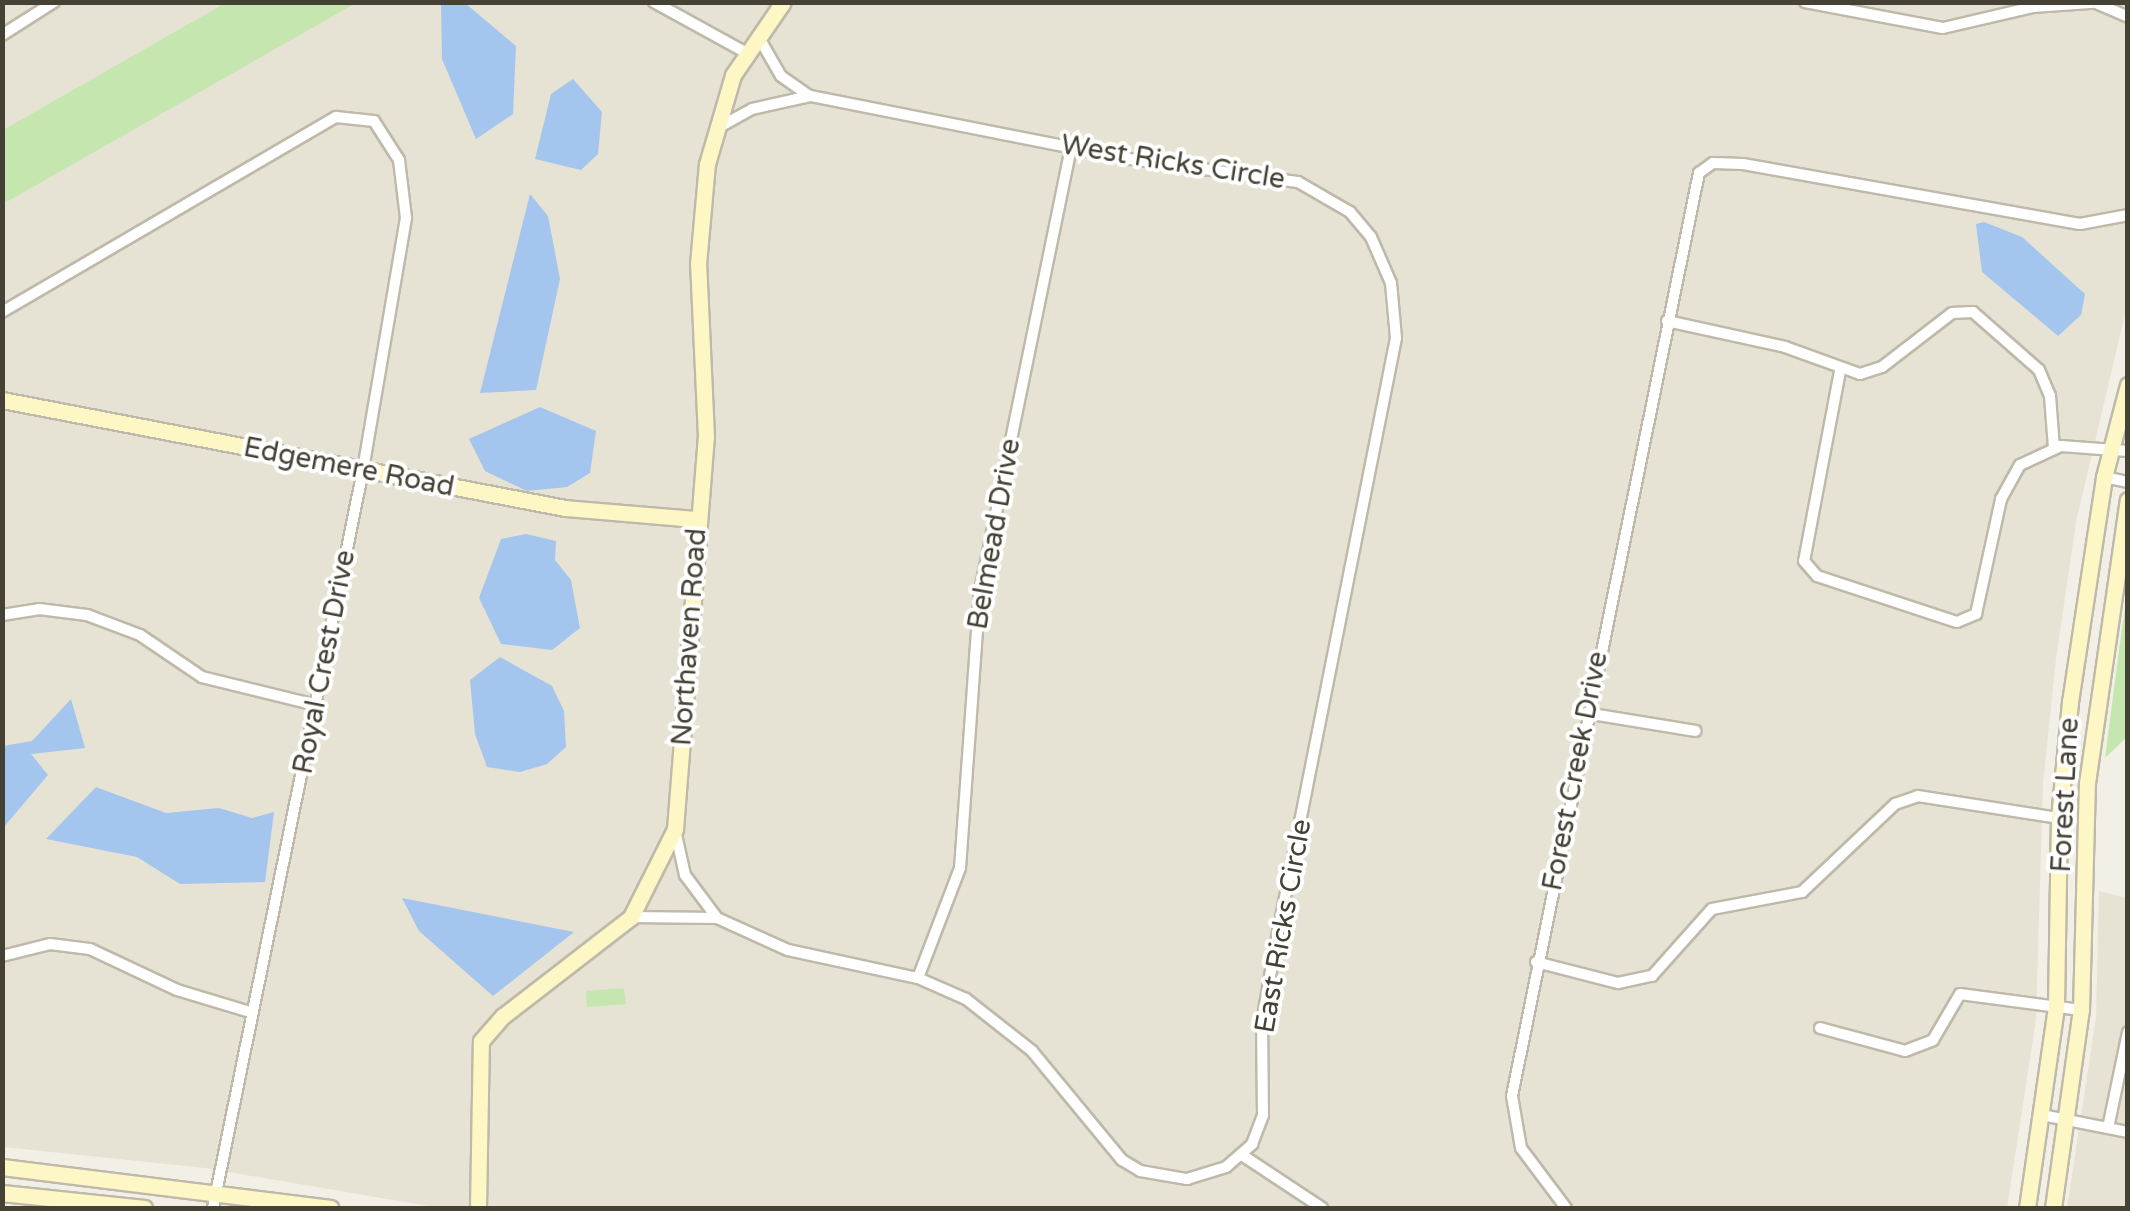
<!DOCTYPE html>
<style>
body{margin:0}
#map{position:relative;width:2130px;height:1211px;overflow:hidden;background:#f2f0e6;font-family:"Varela Round",sans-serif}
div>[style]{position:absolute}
.residential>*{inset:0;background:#e6e3d4}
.green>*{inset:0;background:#c6e6b0}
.water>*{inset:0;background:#a4c5ee}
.roads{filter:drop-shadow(2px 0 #beb9a9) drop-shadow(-2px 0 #beb9a9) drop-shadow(0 2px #beb9a9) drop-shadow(0 -2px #beb9a9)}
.street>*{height:10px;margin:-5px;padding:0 5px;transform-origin:5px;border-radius:5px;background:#fff}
.secondary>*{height:15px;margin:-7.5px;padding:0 7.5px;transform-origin:7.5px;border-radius:7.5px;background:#fdf7c6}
span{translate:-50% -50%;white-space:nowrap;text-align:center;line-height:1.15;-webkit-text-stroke:8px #fff;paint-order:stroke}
.street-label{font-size:28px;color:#454135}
.frame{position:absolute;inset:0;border:5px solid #454135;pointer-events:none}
</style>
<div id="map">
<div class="residential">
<i style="clip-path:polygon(3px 3px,2127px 3px,2127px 306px,2076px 522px,2056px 659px,2043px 784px,2036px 1020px,2007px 1208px,440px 1208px,205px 1168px,3px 1147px)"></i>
<i style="clip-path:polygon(2099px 891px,2127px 898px,2127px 1208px,2067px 1208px,2096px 1017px)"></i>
</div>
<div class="green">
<i style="clip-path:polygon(227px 2px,356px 3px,3px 204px,3px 130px)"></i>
<i style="clip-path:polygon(2127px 595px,2127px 737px,2105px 758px,2119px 650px)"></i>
<i style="clip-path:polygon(624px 988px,626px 1004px,587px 1007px,586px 991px)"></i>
</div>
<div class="water">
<i style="clip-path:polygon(441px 3px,465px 3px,516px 46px,513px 114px,476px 139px,442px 59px)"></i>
<i style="clip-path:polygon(573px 79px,602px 112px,598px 154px,581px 170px,535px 159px,551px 94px)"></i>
<i style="clip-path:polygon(530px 194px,548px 216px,560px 279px,536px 390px,480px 393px)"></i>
<i style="clip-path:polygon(1984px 222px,2022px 237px,2085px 294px,2081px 315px,2058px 336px,1982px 272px,1976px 224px)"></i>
<i style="clip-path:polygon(540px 407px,596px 431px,590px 473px,567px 487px,527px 491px,485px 471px,469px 439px)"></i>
<i style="clip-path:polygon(526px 534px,556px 541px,555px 560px,571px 580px,580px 628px,552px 650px,501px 644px,479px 598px,501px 539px)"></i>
<i style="clip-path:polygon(500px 657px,552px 686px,564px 711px,566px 747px,547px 764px,520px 772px,487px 767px,475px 734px,470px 680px)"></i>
<i style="clip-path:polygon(71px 699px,85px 748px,31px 754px,48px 775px,3px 828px,3px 746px,32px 741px)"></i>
<i style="clip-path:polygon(96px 787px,166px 813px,219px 808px,252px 818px,274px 812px,265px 882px,180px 884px,137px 857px,46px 839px)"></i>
<i style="clip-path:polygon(402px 898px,574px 932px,493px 996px,419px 931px)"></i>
</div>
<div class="roads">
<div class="street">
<i style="left:654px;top:2px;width:104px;rotate:28.8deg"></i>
<i style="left:1805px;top:2px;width:140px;rotate:10.7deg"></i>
<i style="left:1943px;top:28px;width:92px;rotate:-13.1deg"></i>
<i style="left:2033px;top:7px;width:71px;rotate:-4deg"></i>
<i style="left:2098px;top:4px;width:33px;rotate:23deg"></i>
<i style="left:2px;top:35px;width:62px;rotate:-32.4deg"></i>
<i style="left:758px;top:36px;width:46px;rotate:60.1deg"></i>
<i style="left:781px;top:76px;width:35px;rotate:35deg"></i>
<i style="left:2px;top:312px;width:387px;rotate:-30.3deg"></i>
<i style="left:336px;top:117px;width:38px;rotate:6deg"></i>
<i style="left:374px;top:121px;width:46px;rotate:57.3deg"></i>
<i style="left:399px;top:160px;width:58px;rotate:83.1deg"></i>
<i style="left:406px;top:218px;width:256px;rotate:99.7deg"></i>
<i style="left:363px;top:470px;width:753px;rotate:101.49deg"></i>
<i style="left:1667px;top:321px;width:121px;rotate:12.4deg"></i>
<i style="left:1785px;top:347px;width:80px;rotate:19.8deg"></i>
<i style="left:1860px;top:374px;width:23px;rotate:-18deg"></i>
<i style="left:1882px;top:367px;width:88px;rotate:-37.6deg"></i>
<i style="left:1952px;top:313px;width:21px;rotate:-3deg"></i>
<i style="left:1973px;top:312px;width:88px;rotate:41.3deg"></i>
<i style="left:2039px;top:370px;width:28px;rotate:67deg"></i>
<i style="left:2050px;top:396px;width:52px;rotate:85.6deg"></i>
<i style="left:1840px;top:371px;width:193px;rotate:100.7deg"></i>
<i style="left:1804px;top:561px;width:20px;rotate:49deg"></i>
<i style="left:1817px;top:576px;width:147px;rotate:18.2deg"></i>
<i style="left:1957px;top:622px;width:21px;rotate:-23deg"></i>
<i style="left:1976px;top:614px;width:118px;rotate:-77.7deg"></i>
<i style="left:2001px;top:499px;width:39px;rotate:-61deg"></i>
<i style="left:2020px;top:465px;width:45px;rotate:-24.9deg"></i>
<i style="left:2061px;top:446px;width:67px;rotate:4.3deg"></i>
<i style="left:2104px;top:477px;width:25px;rotate:12deg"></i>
<i style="left:2px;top:615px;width:37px;rotate:-9deg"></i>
<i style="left:39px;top:609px;width:48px;rotate:7.1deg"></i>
<i style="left:87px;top:615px;width:57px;rotate:20.7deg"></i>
<i style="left:140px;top:635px;width:75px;rotate:34.1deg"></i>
<i style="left:202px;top:677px;width:117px;rotate:13.8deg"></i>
<i style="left:1586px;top:713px;width:111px;rotate:9.3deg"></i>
<i style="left:675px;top:830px;width:46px;rotate:77.5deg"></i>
<i style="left:685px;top:875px;width:54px;rotate:53.3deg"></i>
<i style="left:717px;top:918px;width:78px;rotate:24.3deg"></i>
<i style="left:788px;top:950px;width:133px;rotate:12.2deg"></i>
<i style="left:918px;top:978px;width:52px;rotate:23.6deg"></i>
<i style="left:966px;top:999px;width:84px;rotate:38.2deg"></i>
<i style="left:1032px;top:1051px;width:141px;rotate:50.5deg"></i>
<i style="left:1122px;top:1160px;width:21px;rotate:31deg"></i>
<i style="left:1140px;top:1171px;width:48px;rotate:9.7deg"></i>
<i style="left:1187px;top:1179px;width:41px;rotate:-17.1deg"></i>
<i style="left:1226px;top:1167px;width:35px;rotate:-41deg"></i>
<i style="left:1252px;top:1144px;width:31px;rotate:-69deg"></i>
<i style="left:1263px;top:1115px;width:92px;rotate:-90.6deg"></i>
<i style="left:1262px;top:1023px;width:71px;rotate:-80.3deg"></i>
<i style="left:1274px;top:953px;width:627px;rotate:-78.78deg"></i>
<i style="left:1396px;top:338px;width:55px;rotate:-95.2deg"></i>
<i style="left:1391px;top:283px;width:50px;rotate:-113.5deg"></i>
<i style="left:1371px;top:237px;width:33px;rotate:-130deg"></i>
<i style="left:1350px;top:212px;width:60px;rotate:-150deg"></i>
<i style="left:1298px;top:182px;width:171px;rotate:-172.2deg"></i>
<i style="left:1129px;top:159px;width:325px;rotate:-168.8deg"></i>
<i style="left:810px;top:96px;width:59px;rotate:167.4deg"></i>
<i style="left:752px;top:109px;width:38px;rotate:151deg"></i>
<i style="left:631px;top:917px;width:85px;rotate:0.7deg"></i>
<i style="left:2px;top:956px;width:49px;rotate:-14deg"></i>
<i style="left:50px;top:944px;width:40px;rotate:7.1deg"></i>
<i style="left:90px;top:949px;width:96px;rotate:25.2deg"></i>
<i style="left:177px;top:990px;width:79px;rotate:16.8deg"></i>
<i style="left:1536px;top:962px;width:85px;rotate:14.4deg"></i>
<i style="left:1618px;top:983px;width:35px;rotate:-12deg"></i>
<i style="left:1652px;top:976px;width:90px;rotate:-48.2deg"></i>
<i style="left:1712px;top:909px;width:92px;rotate:-10.7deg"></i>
<i style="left:1802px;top:892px;width:128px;rotate:-43.4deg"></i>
<i style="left:1895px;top:804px;width:24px;rotate:-19deg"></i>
<i style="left:1918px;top:796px;width:143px;rotate:8.9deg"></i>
<i style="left:918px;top:978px;width:118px;rotate:-69.1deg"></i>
<i style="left:960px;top:868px;width:278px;rotate:-85.9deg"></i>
<i style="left:980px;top:591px;width:453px;rotate:-78.4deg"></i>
<i style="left:1820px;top:1028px;width:88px;rotate:15.1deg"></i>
<i style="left:1905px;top:1051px;width:30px;rotate:-21deg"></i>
<i style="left:1933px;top:1040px;width:53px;rotate:-59.6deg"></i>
<i style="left:1960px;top:994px;width:122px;rotate:7.5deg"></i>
<i style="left:2042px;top:1115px;width:88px;rotate:11.2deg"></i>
<i style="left:2108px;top:1128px;width:98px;rotate:-78.2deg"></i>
<i style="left:1242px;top:1155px;width:96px;rotate:33.5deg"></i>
<i style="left:1566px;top:1208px;width:75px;rotate:-126.9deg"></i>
<i style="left:1521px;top:1148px;width:53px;rotate:-99.8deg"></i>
<i style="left:1512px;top:1096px;width:942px;rotate:-78.55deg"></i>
<i style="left:1699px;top:173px;width:17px;rotate:-36deg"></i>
<i style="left:1713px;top:163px;width:30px;rotate:2deg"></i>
<i style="left:1743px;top:164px;width:342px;rotate:10.1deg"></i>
<i style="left:2080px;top:224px;width:49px;rotate:-10.6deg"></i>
</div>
<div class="secondary">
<i style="left:2px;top:400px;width:573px;rotate:10.86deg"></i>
<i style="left:565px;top:508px;width:132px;rotate:4.8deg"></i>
<i style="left:2px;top:1167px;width:331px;rotate:7.1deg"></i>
<i style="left:2px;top:1193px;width:143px;rotate:6deg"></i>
<i style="left:478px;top:1208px;width:167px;rotate:-89deg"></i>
<i style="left:481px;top:1041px;width:33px;rotate:-49deg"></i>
<i style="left:503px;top:1016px;width:162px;rotate:-37.7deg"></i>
<i style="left:631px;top:917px;width:98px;rotate:-63.4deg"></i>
<i style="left:675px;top:829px;width:393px;rotate:-85.5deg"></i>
<i style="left:706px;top:437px;width:173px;rotate:-92.6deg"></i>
<i style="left:698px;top:264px;width:100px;rotate:-84.9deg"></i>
<i style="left:707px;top:164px;width:93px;rotate:-73.7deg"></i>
<i style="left:733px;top:75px;width:88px;rotate:-55.6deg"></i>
<i style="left:2027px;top:1208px;width:204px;rotate:-81.8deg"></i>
<i style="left:2056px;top:1006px;width:188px;rotate:-89.1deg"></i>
<i style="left:2059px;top:818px;width:117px;rotate:-84.6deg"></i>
<i style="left:2070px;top:702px;width:228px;rotate:-81.4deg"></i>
<i style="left:2104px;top:477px;width:95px;rotate:-75.4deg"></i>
<i style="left:2053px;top:1208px;width:200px;rotate:-82deg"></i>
<i style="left:2081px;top:1010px;width:227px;rotate:-88.5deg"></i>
<i style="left:2087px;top:783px;width:286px;rotate:-81.8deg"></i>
</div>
</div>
<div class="street-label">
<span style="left:1173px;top:162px;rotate:9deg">West Ricks Circle</span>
<span style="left:349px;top:467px;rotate:11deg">Edgemere Road</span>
<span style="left:994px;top:534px;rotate:-80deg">Belmead Drive</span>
<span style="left:689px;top:637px;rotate:-86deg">Northaven Road</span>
<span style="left:324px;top:662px;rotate:-79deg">Royal Crest Drive</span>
<span style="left:1575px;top:771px;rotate:-79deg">Forest Creek Drive</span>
<span style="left:2065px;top:795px;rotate:-87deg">Forest Lane</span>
<span style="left:1283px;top:926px;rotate:-80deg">East Ricks Circle</span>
</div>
<div class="frame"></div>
</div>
